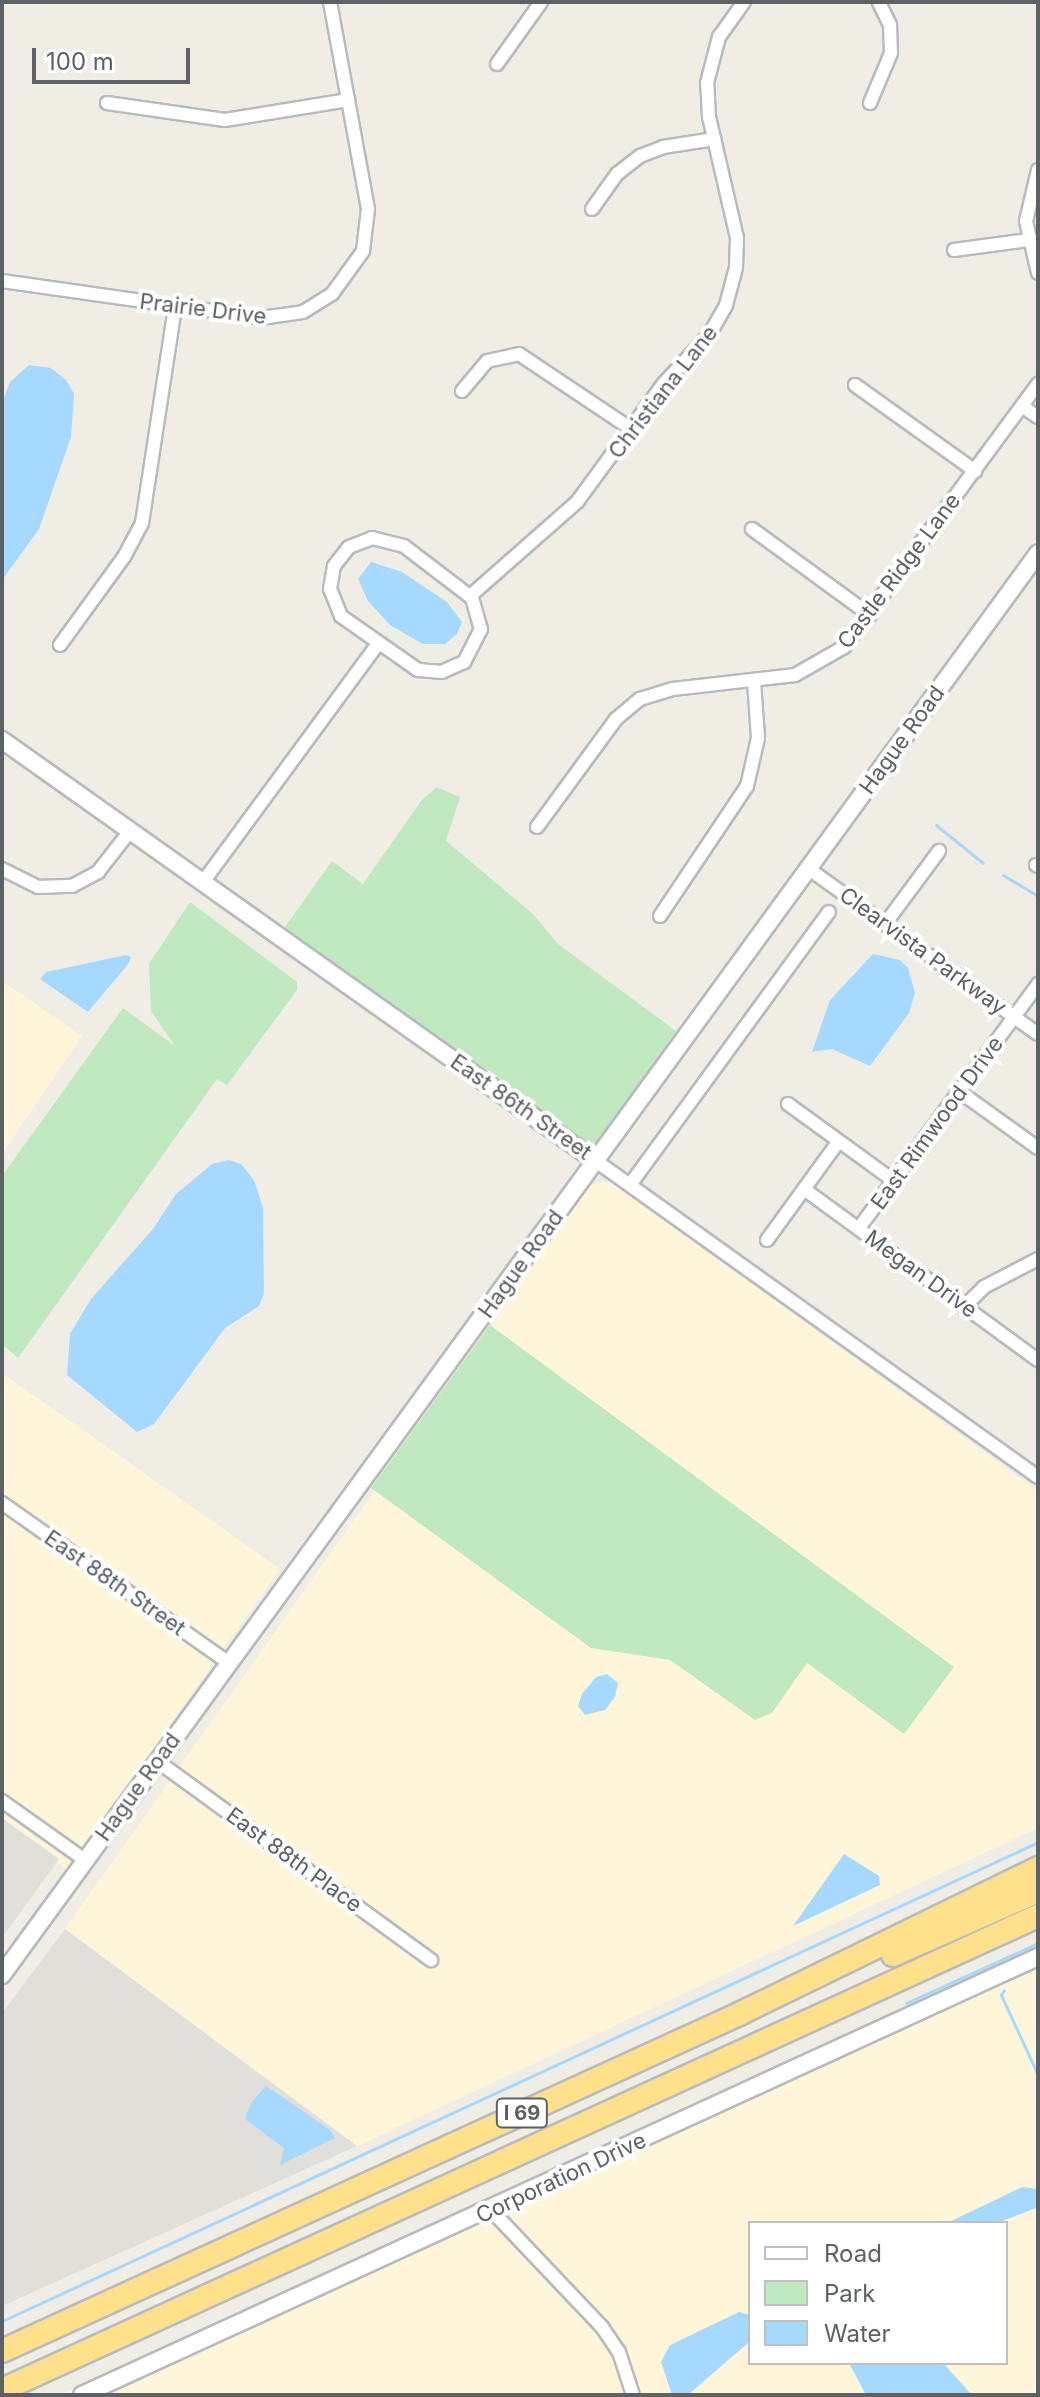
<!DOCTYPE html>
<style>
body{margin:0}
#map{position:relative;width:1040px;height:2397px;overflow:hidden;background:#f0ede5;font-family:Inter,sans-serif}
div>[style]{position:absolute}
.commercial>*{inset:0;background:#fff6da}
.industrial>*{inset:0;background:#e1dfd9}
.green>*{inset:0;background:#c0e9bf}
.water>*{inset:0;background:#a5d9ff}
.stream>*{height:3px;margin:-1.5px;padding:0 1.5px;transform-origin:1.5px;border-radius:1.5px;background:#a5d9ff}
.roads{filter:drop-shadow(2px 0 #b7bbbf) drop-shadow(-2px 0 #b7bbbf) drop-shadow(0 2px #b7bbbf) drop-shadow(0 -2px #b7bbbf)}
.minor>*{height:12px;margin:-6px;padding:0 6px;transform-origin:6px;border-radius:6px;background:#fff}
.tertiary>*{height:16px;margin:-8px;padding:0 8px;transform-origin:8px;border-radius:8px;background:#fff}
.motorway>*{height:22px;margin:-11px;padding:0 11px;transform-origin:11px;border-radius:11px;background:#ffe18c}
span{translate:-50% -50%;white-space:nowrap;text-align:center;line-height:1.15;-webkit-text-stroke:8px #fff;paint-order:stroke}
.shield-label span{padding:2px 6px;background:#fff;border:2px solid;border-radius:6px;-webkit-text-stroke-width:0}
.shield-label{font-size:20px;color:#5c6166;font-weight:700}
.street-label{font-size:22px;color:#5c6166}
.frame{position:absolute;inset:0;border:4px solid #5c6166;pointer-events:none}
.legend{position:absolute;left:748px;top:2221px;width:260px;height:144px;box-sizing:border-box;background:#fff;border:2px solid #bec0c2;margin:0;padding:10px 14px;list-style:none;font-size:24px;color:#5c6166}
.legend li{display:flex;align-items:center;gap:16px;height:40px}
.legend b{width:40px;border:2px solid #bec0c2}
.scale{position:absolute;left:32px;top:48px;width:158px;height:36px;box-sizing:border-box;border:4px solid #5c6166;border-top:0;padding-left:10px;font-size:24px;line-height:28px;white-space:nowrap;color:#5c6166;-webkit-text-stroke:6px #fff;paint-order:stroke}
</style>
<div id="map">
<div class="commercial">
<i style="clip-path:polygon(2px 981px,82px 1036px,2px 1154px)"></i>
<i style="clip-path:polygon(610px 1181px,1038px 1491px,1038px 1828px,357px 2146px,65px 1929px,591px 1185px)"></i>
<i style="clip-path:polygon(2px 1373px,280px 1569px,67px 1870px,2px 1818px)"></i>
<i style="clip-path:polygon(evenodd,1038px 1948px,1038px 2395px,60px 2395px,1038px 1948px,750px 2223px,1006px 2223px,1006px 2363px,750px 2363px,750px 2223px)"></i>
</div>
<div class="industrial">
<i style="clip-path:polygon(2px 1818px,59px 1859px,2px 1938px)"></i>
<i style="clip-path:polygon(65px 1929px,357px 2146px,2px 2306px,2px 2013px)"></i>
</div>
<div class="green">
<i style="clip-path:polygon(437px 787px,460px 797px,446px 841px,532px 913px,558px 944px,676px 1031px,593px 1150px,285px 927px,332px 861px,363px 884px,421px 801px)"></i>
<i style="clip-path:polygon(190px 902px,297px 982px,297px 990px,227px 1085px,217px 1079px,18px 1358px,2px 1344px,2px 1176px,123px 1008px,175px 1046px,151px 1011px,149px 964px)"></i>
<i style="clip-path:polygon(490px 1325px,954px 1667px,904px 1734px,807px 1663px,772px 1713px,755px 1720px,670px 1660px,591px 1648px,371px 1488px)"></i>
</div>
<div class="water">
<i style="clip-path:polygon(29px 365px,51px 368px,66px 380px,74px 394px,71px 437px,39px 529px,2px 580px,2px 403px,10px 382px)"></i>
<i style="clip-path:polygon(371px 562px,402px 572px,447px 602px,462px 622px,457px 634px,445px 644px,423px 644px,390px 625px,368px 601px,358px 579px)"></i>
<i style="clip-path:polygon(873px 954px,900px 960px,908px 968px,915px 993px,909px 1013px,870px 1066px,832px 1049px,812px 1052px,830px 1000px)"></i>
<i style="clip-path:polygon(126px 955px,131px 957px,129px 963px,88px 1012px,40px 979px,46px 972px)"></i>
<i style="clip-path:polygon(229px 1160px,241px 1164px,254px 1180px,263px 1208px,264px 1293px,259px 1306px,225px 1328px,154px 1424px,137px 1432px,67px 1375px,70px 1334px,91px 1299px,153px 1229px,176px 1194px,212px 1164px)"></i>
<i style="clip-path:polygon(607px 1674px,618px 1683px,615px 1697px,605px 1710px,585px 1715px,578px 1706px,582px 1694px,596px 1677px)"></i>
<i style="clip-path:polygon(844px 1854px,879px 1876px,880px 1885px,793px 1926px)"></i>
<i style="clip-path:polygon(266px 2086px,329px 2129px,335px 2138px,280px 2165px,284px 2148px,245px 2119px,251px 2103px)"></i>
<i style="clip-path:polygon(1022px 2187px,1038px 2189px,1036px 2208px,997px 2223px,947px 2223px)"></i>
<i style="clip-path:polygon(739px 2312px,750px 2315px,748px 2343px,689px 2394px,672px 2395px,661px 2362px,670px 2345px)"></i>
<i style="clip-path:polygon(849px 2363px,943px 2363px,972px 2395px,866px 2395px)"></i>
</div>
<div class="stream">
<i style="left:936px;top:825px;width:60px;rotate:39deg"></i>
<i style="left:1003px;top:875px;width:41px;rotate:31deg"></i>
<i style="left:1004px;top:1990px;width:6px;rotate:121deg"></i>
<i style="left:1001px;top:1995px;width:88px;rotate:65.2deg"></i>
<i style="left:906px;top:2003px;width:145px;rotate:-24.4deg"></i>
<i style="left:2px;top:2321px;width:1141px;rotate:-24.81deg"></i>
</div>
<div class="roads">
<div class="minor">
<i style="left:497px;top:64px;width:76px;rotate:-54.6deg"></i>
<i style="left:107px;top:103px;width:119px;rotate:8.2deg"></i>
<i style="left:225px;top:120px;width:125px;rotate:-9.2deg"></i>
<i style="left:870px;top:103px;width:54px;rotate:-67.2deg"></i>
<i style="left:891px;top:53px;width:28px;rotate:-92deg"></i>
<i style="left:890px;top:25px;width:25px;rotate:-116deg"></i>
<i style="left:1038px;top:170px;width:52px;rotate:103.2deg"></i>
<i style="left:1026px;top:221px;width:53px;rotate:77deg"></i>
<i style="left:592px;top:209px;width:43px;rotate:-54.5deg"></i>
<i style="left:617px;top:174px;width:29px;rotate:-38deg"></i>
<i style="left:640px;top:156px;width:25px;rotate:-21deg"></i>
<i style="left:663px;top:147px;width:52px;rotate:-8.9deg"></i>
<i style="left:954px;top:250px;width:75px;rotate:-7.7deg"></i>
<i style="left:2px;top:281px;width:262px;rotate:8.1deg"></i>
<i style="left:261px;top:318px;width:42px;rotate:-8.1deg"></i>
<i style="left:303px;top:312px;width:34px;rotate:-32deg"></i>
<i style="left:332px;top:294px;width:53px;rotate:-54.2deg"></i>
<i style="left:363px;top:251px;width:42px;rotate:-83.2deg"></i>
<i style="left:368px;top:209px;width:210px;rotate:-100.4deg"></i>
<i style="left:855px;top:385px;width:148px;rotate:35.6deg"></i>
<i style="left:462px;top:391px;width:39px;rotate:-50deg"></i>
<i style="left:487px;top:361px;width:33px;rotate:-12deg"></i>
<i style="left:519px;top:354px;width:135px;rotate:33.8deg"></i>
<i style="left:1022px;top:406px;width:19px;rotate:35deg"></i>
<i style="left:752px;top:529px;width:146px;rotate:36.1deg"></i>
<i style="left:372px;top:538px;width:33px;rotate:14deg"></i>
<i style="left:404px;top:546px;width:86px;rotate:37.4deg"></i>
<i style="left:472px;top:598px;width:32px;rotate:74deg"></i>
<i style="left:481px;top:629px;width:37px;rotate:117deg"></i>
<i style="left:464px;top:662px;width:24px;rotate:156deg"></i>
<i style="left:442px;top:672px;width:24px;rotate:-175deg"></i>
<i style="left:418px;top:670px;width:94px;rotate:-145deg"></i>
<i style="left:341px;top:616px;width:29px;rotate:-112deg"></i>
<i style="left:330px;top:589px;width:23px;rotate:-80deg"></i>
<i style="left:334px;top:566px;width:24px;rotate:-52deg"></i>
<i style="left:349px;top:547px;width:25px;rotate:-21deg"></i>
<i style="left:470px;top:596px;width:142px;rotate:-41.3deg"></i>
<i style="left:577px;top:502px;width:147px;rotate:-53.8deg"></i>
<i style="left:664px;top:383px;width:66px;rotate:-46.8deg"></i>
<i style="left:709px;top:335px;width:34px;rotate:-60deg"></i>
<i style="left:726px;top:305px;width:39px;rotate:-75deg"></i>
<i style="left:736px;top:267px;width:29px;rotate:-88deg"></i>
<i style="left:737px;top:238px;width:124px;rotate:-103deg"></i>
<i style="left:709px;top:117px;width:34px;rotate:-93deg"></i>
<i style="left:707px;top:83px;width:48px;rotate:-75.4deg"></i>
<i style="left:719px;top:37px;width:43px;rotate:-54.5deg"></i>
<i style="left:60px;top:645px;width:109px;rotate:-54deg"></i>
<i style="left:124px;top:557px;width:38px;rotate:-62deg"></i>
<i style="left:142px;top:523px;width:219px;rotate:-81.3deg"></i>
<i style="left:537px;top:827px;width:134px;rotate:-53.8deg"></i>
<i style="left:616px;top:719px;width:31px;rotate:-40deg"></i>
<i style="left:640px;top:699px;width:34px;rotate:-17deg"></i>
<i style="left:673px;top:689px;width:123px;rotate:-6.5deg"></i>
<i style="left:795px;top:675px;width:56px;rotate:-29.7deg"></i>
<i style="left:844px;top:647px;width:327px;rotate:-53.6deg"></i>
<i style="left:1036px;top:865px;width:2px;rotate:27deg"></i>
<i style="left:2px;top:869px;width:40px;rotate:26.6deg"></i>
<i style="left:38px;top:887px;width:34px;rotate:-2deg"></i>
<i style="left:72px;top:886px;width:30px;rotate:-28deg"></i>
<i style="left:98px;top:872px;width:52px;rotate:-52deg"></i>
<i style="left:809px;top:869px;width:282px;rotate:35.8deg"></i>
<i style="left:203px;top:882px;width:295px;rotate:-53.7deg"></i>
<i style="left:660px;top:916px;width:156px;rotate:-56.2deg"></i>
<i style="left:747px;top:786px;width:49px;rotate:-77.1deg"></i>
<i style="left:758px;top:738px;width:57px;rotate:-94deg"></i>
<i style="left:885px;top:924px;width:91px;rotate:-53.5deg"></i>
<i style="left:960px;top:1092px;width:96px;rotate:35.7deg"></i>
<i style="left:788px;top:1104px;width:131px;rotate:36deg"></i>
<i style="left:596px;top:1161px;width:543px;rotate:35.56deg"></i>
<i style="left:632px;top:1182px;width:334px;rotate:-53.9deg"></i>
<i style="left:804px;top:1189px;width:290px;rotate:36.2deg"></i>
<i style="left:859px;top:1228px;width:303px;rotate:-53.7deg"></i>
<i style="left:767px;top:1240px;width:122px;rotate:-54deg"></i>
<i style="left:965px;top:1306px;width:27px;rotate:-45deg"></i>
<i style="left:984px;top:1287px;width:61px;rotate:-27.4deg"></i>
<i style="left:2px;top:1503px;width:278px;rotate:35.2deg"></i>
<i style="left:157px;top:1761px;width:339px;rotate:36deg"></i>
<i style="left:2px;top:1801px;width:102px;rotate:35.4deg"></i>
<i style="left:491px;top:2210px;width:161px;rotate:46.5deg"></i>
<i style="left:602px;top:2327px;width:30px;rotate:56deg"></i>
<i style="left:619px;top:2352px;width:45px;rotate:72deg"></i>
</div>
<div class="tertiary">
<i style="left:2px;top:740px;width:728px;rotate:35.33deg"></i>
<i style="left:2px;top:1975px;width:1759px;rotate:-53.92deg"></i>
<i style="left:82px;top:2395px;width:1052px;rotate:-24.62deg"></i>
</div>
<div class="motorway">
<i style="left:893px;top:1955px;width:158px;rotate:-23.8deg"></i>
<i style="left:2px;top:2351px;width:810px;rotate:-24.57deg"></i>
<i style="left:739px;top:2014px;width:333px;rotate:-26deg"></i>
<i style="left:2px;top:2390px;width:1139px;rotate:-24.59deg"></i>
</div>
</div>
<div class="shield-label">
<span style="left:522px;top:2113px">I 69</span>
</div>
<div class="street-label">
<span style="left:203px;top:309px;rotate:7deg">Prairie Drive</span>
<span style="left:663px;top:392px;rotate:-52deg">Christiana Lane</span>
<span style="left:899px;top:571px;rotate:-53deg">Castle Ridge Lane</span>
<span style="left:902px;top:740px;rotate:-54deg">Hague Road</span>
<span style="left:923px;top:951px;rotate:36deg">Clearvista Parkway</span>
<span style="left:521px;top:1107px;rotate:35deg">East 86th Street</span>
<span style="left:937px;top:1123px;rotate:-54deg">East Rimwood Drive</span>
<span style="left:521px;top:1264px;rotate:-54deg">Hague Road</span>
<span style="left:921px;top:1274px;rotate:36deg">Megan Drive</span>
<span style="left:115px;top:1583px;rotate:35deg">East 88th Street</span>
<span style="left:138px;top:1787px;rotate:-54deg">Hague Road</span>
<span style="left:294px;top:1860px;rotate:36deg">East 88th Place</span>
<span style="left:561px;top:2178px;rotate:-25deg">Corporation Drive</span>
</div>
<div class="frame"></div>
<ul class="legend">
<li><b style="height:10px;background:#fff"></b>Road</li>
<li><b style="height:22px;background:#c0e9bf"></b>Park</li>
<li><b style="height:22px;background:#a5d9ff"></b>Water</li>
</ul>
<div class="scale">100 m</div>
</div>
